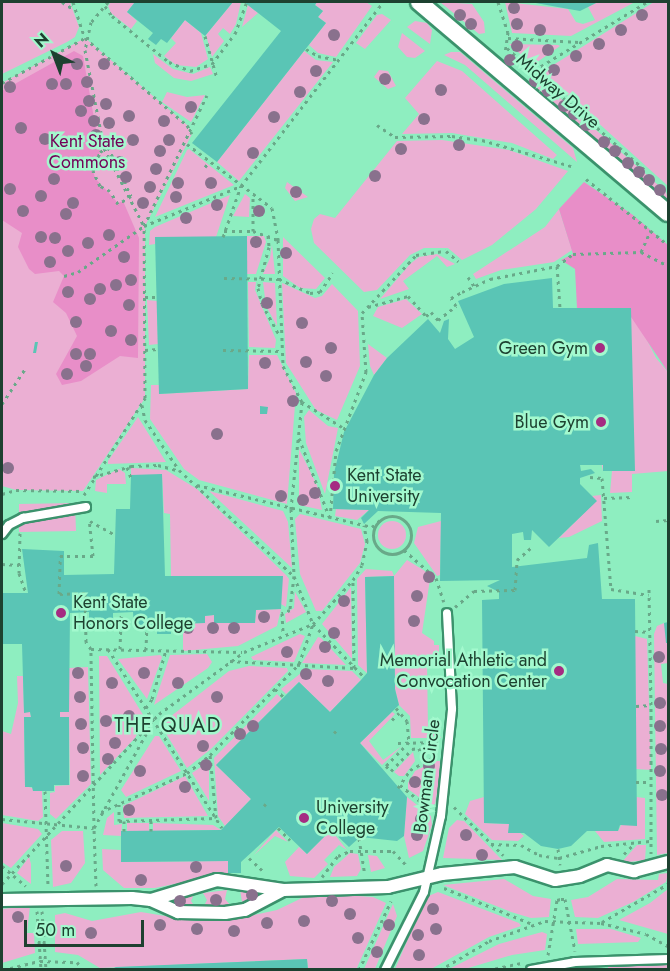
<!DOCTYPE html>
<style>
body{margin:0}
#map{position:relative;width:670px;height:971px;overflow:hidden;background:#a3f9ce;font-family:Jost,sans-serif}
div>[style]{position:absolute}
.built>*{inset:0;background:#8eeec0}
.green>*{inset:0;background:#ebafd3}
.round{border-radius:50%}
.forest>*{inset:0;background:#e88ec8}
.building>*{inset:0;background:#5ac5b5}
.path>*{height:3px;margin-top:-1.5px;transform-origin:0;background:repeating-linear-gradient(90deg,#69a989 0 3px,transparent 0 7.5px)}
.path>.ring{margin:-1.5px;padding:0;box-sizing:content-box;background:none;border:3px solid #69a989;border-radius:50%}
.roads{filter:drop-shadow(2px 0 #3b926c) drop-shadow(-2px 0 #3b926c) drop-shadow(0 2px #3b926c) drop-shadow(0 -2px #3b926c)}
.service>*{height:8px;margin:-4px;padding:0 4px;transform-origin:4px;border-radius:4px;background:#fff}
.pedestrian>*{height:12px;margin:-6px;padding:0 6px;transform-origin:6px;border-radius:6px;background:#fff}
.minor>*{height:16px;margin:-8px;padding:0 8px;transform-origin:8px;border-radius:8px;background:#fff}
.trees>*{width:12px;height:12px;margin:-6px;border-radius:50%;background:#89718d}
.dots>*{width:16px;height:16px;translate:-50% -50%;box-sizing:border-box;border:3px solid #a3f9ce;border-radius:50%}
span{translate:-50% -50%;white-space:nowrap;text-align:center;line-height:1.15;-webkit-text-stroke:5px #a3f9ce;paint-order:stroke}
.street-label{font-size:18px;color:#1d4130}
.park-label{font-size:18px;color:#730258}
.poi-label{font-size:18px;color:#1d4130}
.right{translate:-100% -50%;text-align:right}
.left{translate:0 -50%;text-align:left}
.neighbourhood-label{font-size:20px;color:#1d4130;letter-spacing:1.5px}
.frame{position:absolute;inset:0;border:3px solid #1d4130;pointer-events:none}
.north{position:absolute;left:24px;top:24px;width:60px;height:60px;-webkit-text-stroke:4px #a3f9ce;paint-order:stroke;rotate:318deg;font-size:16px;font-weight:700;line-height:24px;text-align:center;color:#1d4130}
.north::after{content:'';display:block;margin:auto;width:21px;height:27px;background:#1d4130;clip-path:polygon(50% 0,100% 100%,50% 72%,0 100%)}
.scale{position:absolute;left:24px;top:920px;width:120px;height:27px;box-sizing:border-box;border:3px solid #1d4130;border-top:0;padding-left:8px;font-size:18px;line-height:21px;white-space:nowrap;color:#1d4130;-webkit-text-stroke:4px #a3f9ce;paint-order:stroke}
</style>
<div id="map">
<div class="built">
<i style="clip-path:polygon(2px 2px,668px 2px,668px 969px,2px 969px)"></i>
</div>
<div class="green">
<i style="clip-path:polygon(2px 2px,70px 2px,79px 27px,75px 37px,67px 42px,2px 74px)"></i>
<i style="clip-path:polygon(111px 2px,135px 2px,127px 12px,137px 21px,131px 29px,111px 13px,108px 6px)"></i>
<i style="clip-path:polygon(233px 2px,241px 2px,236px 24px,230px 34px,223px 28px,218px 34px,224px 41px,212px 57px,206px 35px)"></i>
<i style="clip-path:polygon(317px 2px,366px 2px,372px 6px,336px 57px,318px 53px,309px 45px,326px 23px,318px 17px,323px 11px,315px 5px)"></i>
<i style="clip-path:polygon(440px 2px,472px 4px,484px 22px,485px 33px,479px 34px)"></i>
<i style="clip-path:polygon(505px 2px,568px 9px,576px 22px,583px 24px,595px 20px,588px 7px,598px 2px,635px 2px,571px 36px,512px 33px)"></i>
<i style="clip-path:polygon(654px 2px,668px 2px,668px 186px,542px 72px)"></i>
<i style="clip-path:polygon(248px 5px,258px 13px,242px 27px)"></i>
<i style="clip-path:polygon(382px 14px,391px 20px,365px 49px,356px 43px,377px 15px)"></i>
<i style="clip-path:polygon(185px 20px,201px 33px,208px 59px,196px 67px,176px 65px,164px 56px,176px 43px,171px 38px)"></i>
<i style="clip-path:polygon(415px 21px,427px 23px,432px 30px,430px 44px,407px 27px)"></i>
<i style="clip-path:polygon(402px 33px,425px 51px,415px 58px,407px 57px,398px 47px)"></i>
<i style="clip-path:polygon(85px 38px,187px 125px,192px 134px,145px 226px,145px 398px,83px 491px,16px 490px,2px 486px,2px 83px)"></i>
<i style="clip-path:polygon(509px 44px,558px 45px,560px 46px,533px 65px)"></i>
<i style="clip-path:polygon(304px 51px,316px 60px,333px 62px,239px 181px,217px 162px)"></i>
<i style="clip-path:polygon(451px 52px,460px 52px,573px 148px,577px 162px,465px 65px,444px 55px)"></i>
<i style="clip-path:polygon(153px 54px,173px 69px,193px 74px,210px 67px,213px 74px,191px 81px,174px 78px,155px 63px)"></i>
<i style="clip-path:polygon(437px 61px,462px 71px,557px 155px,553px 159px,512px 143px,452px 133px,402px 134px,419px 114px,405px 98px)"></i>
<i style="clip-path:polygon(379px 70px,388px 71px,396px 86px,388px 89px,374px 77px)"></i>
<i style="clip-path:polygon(535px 76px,666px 192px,668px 200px,528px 81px)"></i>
<i style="clip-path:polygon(167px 92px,187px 97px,205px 95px,191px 122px,162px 102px)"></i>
<i style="clip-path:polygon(442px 140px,509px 150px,568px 171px,536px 209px,492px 245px,462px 260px,448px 248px,424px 248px,410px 255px,377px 290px,364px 292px,314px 243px,311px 229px,314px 219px,320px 214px,335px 218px,397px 141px)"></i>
<i style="clip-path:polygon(189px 149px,234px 185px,155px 217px,187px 150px)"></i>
<i style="clip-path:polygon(287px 182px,298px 190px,308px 197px,295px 201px,285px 188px)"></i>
<i style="clip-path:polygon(245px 194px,250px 198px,249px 217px,233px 216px)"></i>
<i style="clip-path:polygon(230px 195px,216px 237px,155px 237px,155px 244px,149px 245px,150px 231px,155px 227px)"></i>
<i style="clip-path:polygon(559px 209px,572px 250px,554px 262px,501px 270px,476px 279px,473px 274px,545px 227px)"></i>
<i style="clip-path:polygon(247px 236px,264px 236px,266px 242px,256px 274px,247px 274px)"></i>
<i style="clip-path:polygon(283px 237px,325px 278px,316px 289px,300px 288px,283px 276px)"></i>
<i style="clip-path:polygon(272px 245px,275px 274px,263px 274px,270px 258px)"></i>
<i style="clip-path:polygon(437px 254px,455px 264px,447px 267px,437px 256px,403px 281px,409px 289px,380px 299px,410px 264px,419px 257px)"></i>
<i style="clip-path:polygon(248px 282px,256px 282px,255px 290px,276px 340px,275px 348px,249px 347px)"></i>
<i style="clip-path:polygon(263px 282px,275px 283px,277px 326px,266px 306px)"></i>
<i style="clip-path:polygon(282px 283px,315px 298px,322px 296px,332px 284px,358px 311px,360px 366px,337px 420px,316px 410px,286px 363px)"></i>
<i style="clip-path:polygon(406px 299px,422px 314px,402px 328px,373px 316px,378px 307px)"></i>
<i style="clip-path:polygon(147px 300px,157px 301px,158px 344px,149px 345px)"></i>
<i style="clip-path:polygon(569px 308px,631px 308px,656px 358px,668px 372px,668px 471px,632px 474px,632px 492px,610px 493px,612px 471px,603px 471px)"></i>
<i style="clip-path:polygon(368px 344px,387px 358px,374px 375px,370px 366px)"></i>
<i style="clip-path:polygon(249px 355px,277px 355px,296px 393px,287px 504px,199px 480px,184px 469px,150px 419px,151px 385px,159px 385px,159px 394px,248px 389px)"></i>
<i style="clip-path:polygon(309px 410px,328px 426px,338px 428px,325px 494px,306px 443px,304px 417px)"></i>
<i style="clip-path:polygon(138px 417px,166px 462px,108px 464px,108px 461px)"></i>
<i style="clip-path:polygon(299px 449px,317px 485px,322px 510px,299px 505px)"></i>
<i style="clip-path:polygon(131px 468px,166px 470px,197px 489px,286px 575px,289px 579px,286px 607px,281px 604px,282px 576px,171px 576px,170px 514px,164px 513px,162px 475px,131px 475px)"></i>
<i style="clip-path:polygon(119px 469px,125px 473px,126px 484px,107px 484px,107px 493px,95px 491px,96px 480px)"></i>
<i style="clip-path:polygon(209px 491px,283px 511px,288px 522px,292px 568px)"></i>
<i style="clip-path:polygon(601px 495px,602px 521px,569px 537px,559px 538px,596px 501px,592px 496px)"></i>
<i style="clip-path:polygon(75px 503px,76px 531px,19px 532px,19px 504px)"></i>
<i style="clip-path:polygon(336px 509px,369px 510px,357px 520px,335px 516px)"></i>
<i style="clip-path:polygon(300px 514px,361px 529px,365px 544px,360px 563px,322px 611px,316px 611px,300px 574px,295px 519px)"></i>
<i style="clip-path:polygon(441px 521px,440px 575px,437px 576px,414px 543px,418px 527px)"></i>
<i class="round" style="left:378px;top:521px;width:28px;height:28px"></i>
<i style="clip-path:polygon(407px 560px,425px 571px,430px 579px,422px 633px,434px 641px,434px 645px,439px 645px,439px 660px,427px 660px,428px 731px,438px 732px,441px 738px,411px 738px,410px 716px,399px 705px,395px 689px,393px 576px,365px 577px,367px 673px,358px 665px,357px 579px,366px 569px,392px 571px,394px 576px)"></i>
<i style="clip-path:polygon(351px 587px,352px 659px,322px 624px)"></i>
<i style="clip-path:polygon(295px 592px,306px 612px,286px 623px,285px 614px,294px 608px)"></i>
<i style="clip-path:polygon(281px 609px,277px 626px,238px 646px,183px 651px,183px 624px,204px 623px,205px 616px,214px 615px,255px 623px,256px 610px)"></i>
<i style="clip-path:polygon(664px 623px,668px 643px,668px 674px,668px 663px,661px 664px,663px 683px,668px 684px,668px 853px,657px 855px,654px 634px,657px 626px)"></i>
<i style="clip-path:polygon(300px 634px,305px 636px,294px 662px,253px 660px,251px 657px)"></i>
<i style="clip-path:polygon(635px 636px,647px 639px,651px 770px,636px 769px)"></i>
<i style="clip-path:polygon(318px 637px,321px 638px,346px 665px,302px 663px)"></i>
<i style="clip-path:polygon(207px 654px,212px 662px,208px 668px,154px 705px,170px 655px)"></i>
<i style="clip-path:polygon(160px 655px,162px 657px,147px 699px,118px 659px)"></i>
<i style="clip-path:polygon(99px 656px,107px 656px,145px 718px,135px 738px,100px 775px)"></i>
<i style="clip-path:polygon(249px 666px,287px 668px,288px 671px,211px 749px,187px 768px,162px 727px,166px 720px,229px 671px)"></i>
<i style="clip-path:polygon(88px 667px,91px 784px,56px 819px,50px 814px,50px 793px,55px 792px,55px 786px,70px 785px,69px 717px,60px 717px,60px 712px,69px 712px,69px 668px)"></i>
<i style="clip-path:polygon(306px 669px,352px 671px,361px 680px,330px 712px,299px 682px,286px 694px,281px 689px)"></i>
<i style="clip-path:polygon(17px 676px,23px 676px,24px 712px,30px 712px,31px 717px,24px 718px,25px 786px,42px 791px,43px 817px,38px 821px,2px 815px,2px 731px,11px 734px,18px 703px)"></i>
<i style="clip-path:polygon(277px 694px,282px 699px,216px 765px,251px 799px,225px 826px,218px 816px,214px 758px)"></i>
<i style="clip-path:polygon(392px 712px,395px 714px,369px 741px,383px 760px,402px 746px,382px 765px,360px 743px)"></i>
<i style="clip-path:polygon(155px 736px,159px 736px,181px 771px,126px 797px,121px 790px)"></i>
<i style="clip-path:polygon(413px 752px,415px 761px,404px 776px,399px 776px,394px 772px)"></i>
<i style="clip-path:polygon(435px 761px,440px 761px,439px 781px,435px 804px,431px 806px,408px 789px,408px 783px,415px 771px)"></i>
<i style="clip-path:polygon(207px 763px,209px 765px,209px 801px,192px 773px)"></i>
<i style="clip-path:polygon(185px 776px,208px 816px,124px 818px,123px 806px)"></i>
<i style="clip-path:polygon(407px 797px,431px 816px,432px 825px,423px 851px,409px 858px,404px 836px)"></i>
<i style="clip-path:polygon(484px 797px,484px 823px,509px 824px,524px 836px,518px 841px,492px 840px,465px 814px,470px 801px)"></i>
<i style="clip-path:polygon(636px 797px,645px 798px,645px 839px,604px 842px,595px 831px,618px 831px)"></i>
<i style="clip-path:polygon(114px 812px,114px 825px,122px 824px,121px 836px,103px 835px,107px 818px)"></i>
<i style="clip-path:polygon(457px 820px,464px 821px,502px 860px,443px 858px,449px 828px)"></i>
<i style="clip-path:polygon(2px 823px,38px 829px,42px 834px,11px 868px,2px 862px)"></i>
<i style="clip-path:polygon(127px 823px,149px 823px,149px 831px,127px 831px)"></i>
<i style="clip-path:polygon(153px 823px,213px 825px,221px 830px,153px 831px)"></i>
<i style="clip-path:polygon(276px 830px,288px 842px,275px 836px,254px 855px)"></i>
<i style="clip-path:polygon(331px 830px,347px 850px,339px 845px,324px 860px,328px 864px,314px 878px,290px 876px,285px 862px,299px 847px,307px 854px)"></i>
<i style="clip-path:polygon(62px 831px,83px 831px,85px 863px,71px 883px,53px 887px,51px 840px)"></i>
<i style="clip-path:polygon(637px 845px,646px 845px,645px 860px,621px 863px)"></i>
<i style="clip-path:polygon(102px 849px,121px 850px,122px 862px,228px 861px,228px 873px,155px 888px,124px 888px,103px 870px)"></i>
<i style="clip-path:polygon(350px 853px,358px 854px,361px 869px,357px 876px,330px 877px,334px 867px)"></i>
<i style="clip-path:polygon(368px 855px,377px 856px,385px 868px,371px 872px)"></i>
<i style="clip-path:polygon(29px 857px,31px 864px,31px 884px,17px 873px)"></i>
<i style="clip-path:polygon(668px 873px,666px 882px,633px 902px,598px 918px,575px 917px,571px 900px,588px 897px,617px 879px,658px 880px,659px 874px)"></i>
<i style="clip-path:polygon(504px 879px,533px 896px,551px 899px,549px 917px,531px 918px,511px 912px,443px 885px)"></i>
<i style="clip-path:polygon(240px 889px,259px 890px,261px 899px,242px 902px)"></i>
<i style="clip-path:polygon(668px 889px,668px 934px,619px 920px,650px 903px)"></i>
<i style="clip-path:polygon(227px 890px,225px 899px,231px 906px,203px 908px,207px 900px,203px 893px)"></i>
<i style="clip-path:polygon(438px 892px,519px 923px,521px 926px,489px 937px,431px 969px,395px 969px,426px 897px)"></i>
<i style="clip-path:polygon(194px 894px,191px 901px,195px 907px,173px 905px,174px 898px)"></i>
<i style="clip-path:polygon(329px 894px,373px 897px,386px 903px,356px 970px,308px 969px,307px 959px,100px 968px,78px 955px,55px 952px,55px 915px,65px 913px,92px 921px,141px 912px,195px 921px,244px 917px,277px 910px,302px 898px)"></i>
<i style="clip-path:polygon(393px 904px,397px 916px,375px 969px,364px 969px)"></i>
<i style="clip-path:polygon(30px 906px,27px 933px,34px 933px,35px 953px,2px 963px,2px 909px)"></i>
<i style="clip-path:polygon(576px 929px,611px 929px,641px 938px,638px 942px,578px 944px)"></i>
<i style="clip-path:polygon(542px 932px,547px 934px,545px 950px,512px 955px,465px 969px,449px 969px,499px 944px)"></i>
<i style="clip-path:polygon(668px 960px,668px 969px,607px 970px,610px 963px)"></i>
</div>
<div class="forest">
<i style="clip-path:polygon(74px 51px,83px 56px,100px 152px,93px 170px,95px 178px,118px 203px,123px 201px,139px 238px,138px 358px,120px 356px,81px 381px,62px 385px,56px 374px,77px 336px,66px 313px,53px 302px,64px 276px,59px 271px,35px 274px,29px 269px,18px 247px,22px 233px,2px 220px,2px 91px)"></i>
<i style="clip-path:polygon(584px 182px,633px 215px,668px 245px,668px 372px,631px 317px,631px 308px,577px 308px,575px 269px,561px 260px,573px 254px,559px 209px)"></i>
</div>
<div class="building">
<i style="clip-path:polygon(135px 2px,233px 2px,205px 36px,185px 20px,167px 43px,161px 39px,156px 45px,148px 39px,153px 33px,127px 12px)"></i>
<i style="clip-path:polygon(244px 2px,317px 2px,315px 5px,323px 11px,318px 17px,326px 23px,217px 162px,192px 143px,281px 31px)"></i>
<i style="clip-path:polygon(530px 2px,598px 2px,580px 11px)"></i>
<i style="clip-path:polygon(247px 236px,248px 389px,159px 394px,155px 237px)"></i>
<i style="clip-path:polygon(552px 278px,553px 308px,631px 308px,635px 471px,603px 471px,603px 465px,580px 465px,581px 471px,591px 469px,595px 473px,580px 478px,580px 484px,597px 501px,549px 547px,532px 530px,531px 540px,524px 540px,523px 532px,512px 534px,512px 567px,587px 558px,589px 545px,598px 543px,602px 599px,635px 599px,637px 826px,620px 825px,618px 831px,587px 831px,571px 846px,558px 849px,541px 846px,524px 833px,508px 833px,509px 824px,484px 823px,482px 600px,499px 599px,499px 592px,487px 586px,500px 580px,440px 581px,441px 513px,378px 511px,364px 524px,361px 518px,369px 510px,333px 509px,334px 473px,344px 432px,374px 375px,387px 358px,428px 319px,440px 333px,444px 321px,449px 319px,448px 339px,455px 349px,474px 337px,458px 301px,504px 284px)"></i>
<i style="clip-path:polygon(35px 342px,38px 342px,36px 353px,33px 353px)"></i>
<i style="clip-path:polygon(260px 406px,268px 407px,267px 414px,260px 414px)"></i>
<i style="clip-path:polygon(162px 474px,165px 576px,283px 576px,281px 609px,256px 610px,255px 623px,214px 623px,214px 615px,205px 616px,205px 623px,171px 624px,171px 634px,157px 634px,157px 627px,134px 628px,133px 612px,113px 613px,113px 630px,89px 630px,89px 612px,70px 613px,69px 712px,60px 712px,60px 717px,69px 717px,69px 785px,54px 785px,54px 791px,33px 791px,32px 787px,25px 787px,24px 717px,31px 717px,30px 712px,24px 713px,22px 644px,2px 644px,2px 593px,28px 593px,22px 549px,64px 551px,64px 575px,114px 574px,116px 509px,130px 509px,131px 475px)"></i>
<i style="clip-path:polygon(394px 576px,395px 689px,399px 705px,360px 743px,407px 797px,404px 836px,397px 841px,360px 837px,349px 847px,331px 830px,307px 854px,279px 827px,241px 862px,241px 873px,228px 873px,228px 861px,121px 862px,121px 831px,221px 830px,251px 799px,216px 765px,299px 682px,330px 712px,361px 680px,367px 673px,365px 577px)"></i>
<i style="clip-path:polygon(668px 622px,668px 643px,666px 643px,664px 623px)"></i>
<i style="clip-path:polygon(307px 959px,308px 970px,110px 970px,116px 967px)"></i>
</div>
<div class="path">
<i style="left:62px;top:2px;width:13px;rotate:32deg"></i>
<i style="left:73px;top:2px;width:38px;rotate:72deg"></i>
<i style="left:85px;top:38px;width:134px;rotate:40.5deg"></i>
<i style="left:187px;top:125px;width:10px;rotate:61deg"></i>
<i style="left:108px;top:2px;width:26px;rotate:130deg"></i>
<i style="left:91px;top:22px;width:29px;rotate:102deg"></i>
<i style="left:85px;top:50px;width:100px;rotate:79deg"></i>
<i style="left:104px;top:148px;width:88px;rotate:62.9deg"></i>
<i style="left:498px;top:2px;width:32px;rotate:72deg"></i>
<i style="left:508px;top:32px;width:22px;rotate:98deg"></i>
<i style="left:105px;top:6px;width:12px;rotate:55deg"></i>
<i style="left:112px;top:16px;width:73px;rotate:38.9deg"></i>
<i style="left:169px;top:62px;width:23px;rotate:23deg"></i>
<i style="left:190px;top:71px;width:23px;rotate:-18deg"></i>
<i style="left:212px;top:64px;width:38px;rotate:-53deg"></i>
<i style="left:235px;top:34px;width:33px;rotate:-70deg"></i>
<i style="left:205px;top:36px;width:41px;rotate:74.2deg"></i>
<i style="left:508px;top:38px;width:71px;rotate:3.2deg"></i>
<i style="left:507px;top:48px;width:187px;rotate:41.5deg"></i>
<i style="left:306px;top:49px;width:14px;rotate:30deg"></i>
<i style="left:318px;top:56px;width:20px;rotate:11deg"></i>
<i style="left:528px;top:74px;width:139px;rotate:-31.2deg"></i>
<i style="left:2px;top:83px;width:94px;rotate:-28.5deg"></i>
<i style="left:377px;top:125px;width:22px;rotate:34deg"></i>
<i style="left:395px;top:137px;width:57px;rotate:-1deg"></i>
<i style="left:452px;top:136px;width:30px;rotate:8deg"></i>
<i style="left:482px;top:140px;width:93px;rotate:16.3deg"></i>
<i style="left:187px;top:144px;width:106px;rotate:37deg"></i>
<i style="left:272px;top:208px;width:33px;rotate:79deg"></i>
<i style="left:278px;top:240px;width:126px;rotate:87.7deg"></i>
<i style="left:283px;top:366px;width:41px;rotate:62.2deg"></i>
<i style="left:108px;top:147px;width:54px;rotate:64.9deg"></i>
<i style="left:131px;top:196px;width:15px;rotate:148deg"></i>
<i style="left:118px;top:204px;width:15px;rotate:-122deg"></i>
<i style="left:110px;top:191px;width:11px;rotate:-153deg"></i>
<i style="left:100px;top:186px;width:17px;rotate:-115deg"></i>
<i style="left:93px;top:171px;width:20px;rotate:-70deg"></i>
<i style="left:100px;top:152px;width:9px;rotate:-32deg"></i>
<i style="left:205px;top:167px;width:6px;rotate:-51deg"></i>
<i style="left:586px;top:179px;width:105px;rotate:38.8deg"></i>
<i style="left:224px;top:231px;width:29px"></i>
<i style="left:253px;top:231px;width:27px;rotate:20deg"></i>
<i style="left:253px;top:231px;width:37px;rotate:-90deg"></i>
<i style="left:268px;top:235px;width:12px;rotate:85deg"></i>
<i style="left:269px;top:247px;width:42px;rotate:105deg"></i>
<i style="left:258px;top:288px;width:16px;rotate:76deg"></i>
<i style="left:262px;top:304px;width:35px;rotate:61deg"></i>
<i style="left:223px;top:237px;width:54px;rotate:-70.6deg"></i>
<i style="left:241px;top:186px;width:232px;rotate:-52.3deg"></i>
<i style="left:641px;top:252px;width:24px;rotate:-66deg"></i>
<i style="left:557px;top:266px;width:42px;rotate:85.9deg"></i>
<i style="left:64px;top:276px;width:15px;rotate:-16deg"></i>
<i style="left:78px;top:272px;width:80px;rotate:-34.9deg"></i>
<i style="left:144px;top:226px;width:105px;rotate:-22.4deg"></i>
<i style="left:468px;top:277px;width:11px;rotate:56deg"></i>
<i style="left:224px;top:278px;width:55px;rotate:1deg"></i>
<i style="left:279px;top:279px;width:34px;rotate:24deg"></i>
<i style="left:310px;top:293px;width:10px;rotate:-6deg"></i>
<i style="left:320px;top:292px;width:23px;rotate:-56deg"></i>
<i style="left:145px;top:297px;width:12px"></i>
<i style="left:368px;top:307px;width:41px;rotate:-15.4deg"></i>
<i style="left:408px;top:296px;width:27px;rotate:48deg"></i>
<i style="left:426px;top:316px;width:6px;rotate:-39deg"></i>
<i style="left:431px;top:312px;width:11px;rotate:49deg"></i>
<i style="left:438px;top:320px;width:23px;rotate:-38deg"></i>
<i style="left:456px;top:306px;width:9px;rotate:-122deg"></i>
<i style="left:451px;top:298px;width:13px;rotate:-29deg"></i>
<i style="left:462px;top:292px;width:31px;rotate:-25deg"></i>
<i style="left:490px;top:279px;width:68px;rotate:-11deg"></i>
<i style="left:557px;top:266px;width:20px;rotate:-37deg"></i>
<i style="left:573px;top:254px;width:68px;rotate:-1.7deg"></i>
<i style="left:641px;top:252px;width:30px;rotate:27deg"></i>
<i style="left:145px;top:350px;width:13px;rotate:-4deg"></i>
<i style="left:223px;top:350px;width:57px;rotate:1deg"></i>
<i style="left:2px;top:404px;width:42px;rotate:-56.7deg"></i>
<i style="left:142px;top:405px;width:15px;rotate:79deg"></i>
<i style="left:145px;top:420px;width:60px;rotate:55.8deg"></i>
<i style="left:179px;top:470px;width:156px;rotate:42.7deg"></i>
<i style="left:294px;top:576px;width:34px;rotate:97deg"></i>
<i style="left:290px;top:610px;width:9px;rotate:159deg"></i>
<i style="left:282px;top:613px;width:21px;rotate:87deg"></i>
<i style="left:342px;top:427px;width:47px;rotate:-148deg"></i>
<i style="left:302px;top:402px;width:108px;rotate:95.9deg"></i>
<i style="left:291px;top:509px;width:67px;rotate:87.4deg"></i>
<i style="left:294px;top:576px;width:52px;rotate:68.4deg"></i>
<i style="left:313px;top:624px;width:74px;rotate:46.1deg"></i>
<i style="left:299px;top:438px;width:84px;rotate:69deg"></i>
<i style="left:127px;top:467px;width:12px;rotate:70deg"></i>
<i style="left:93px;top:477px;width:40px;rotate:-16deg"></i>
<i style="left:131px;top:466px;width:27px;rotate:-2deg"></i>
<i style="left:158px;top:465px;width:20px;rotate:15deg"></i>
<i style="left:590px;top:477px;width:12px;rotate:5deg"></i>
<i style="left:602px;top:478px;width:111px;rotate:85.4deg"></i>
<i style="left:611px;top:589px;width:38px;rotate:9deg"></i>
<i style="left:197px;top:485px;width:180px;rotate:13.5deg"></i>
<i style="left:372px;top:527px;width:11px;rotate:-41deg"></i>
<i style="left:2px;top:494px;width:15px;rotate:-16deg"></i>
<i style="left:16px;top:490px;width:67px;rotate:0.9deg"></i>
<i style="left:84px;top:495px;width:115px;rotate:-57.8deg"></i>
<i style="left:145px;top:398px;width:172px;rotate:-90.3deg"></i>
<i style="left:144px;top:226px;width:145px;rotate:-64.3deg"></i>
<i style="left:604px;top:498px;width:29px;rotate:-2deg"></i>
<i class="ring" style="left:373px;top:516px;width:35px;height:35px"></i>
<i style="left:330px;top:518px;width:67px;rotate:-84.9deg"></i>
<i style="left:336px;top:451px;width:85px;rotate:-69.2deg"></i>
<i style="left:366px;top:372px;width:59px;rotate:-93.9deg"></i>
<i style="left:362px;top:313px;width:79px;rotate:-47deg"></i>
<i style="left:416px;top:255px;width:30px;rotate:-8deg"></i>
<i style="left:446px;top:251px;width:16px;rotate:40deg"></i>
<i style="left:90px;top:521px;width:29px;rotate:29deg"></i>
<i style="left:656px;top:521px;width:12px;rotate:-5deg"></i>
<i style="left:20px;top:533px;width:40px;rotate:91.4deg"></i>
<i style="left:19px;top:573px;width:21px;rotate:71deg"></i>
<i style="left:404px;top:550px;width:43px;rotate:41.2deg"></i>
<i style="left:436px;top:578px;width:25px;rotate:72deg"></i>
<i style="left:2px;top:564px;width:17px;rotate:3deg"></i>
<i style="left:455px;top:607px;width:25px;rotate:-40deg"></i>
<i style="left:474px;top:591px;width:41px;rotate:-1.4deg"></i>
<i style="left:515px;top:590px;width:30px;rotate:-86deg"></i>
<i style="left:517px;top:560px;width:18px;rotate:-41deg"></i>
<i style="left:635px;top:631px;width:15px;rotate:4deg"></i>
<i style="left:91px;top:649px;width:151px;rotate:1.1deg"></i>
<i style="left:108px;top:649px;width:212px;rotate:57.5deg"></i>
<i style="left:120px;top:649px;width:36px;rotate:-88deg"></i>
<i style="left:146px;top:650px;width:23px;rotate:-88deg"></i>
<i style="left:230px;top:661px;width:124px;rotate:3.2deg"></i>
<i style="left:354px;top:668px;width:86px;rotate:-90.7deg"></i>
<i style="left:275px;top:689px;width:12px;rotate:42deg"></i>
<i style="left:636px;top:706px;width:15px;rotate:-4deg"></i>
<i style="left:651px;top:705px;width:117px;rotate:-91deg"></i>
<i style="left:146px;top:708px;width:11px;rotate:-56deg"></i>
<i style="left:152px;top:699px;width:51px;rotate:-74.1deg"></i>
<i style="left:396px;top:708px;width:17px;rotate:50deg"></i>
<i style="left:407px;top:721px;width:21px;rotate:85deg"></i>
<i style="left:409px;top:742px;width:33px;rotate:134deg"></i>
<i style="left:386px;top:766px;width:7px;rotate:45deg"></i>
<i style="left:391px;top:771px;width:30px;rotate:-46deg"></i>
<i style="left:412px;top:749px;width:7px;rotate:-8deg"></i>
<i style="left:419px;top:748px;width:13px;rotate:72deg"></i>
<i style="left:392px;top:720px;width:10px;rotate:-45deg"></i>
<i style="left:334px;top:733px;width:6px;rotate:-45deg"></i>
<i style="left:433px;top:742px;width:13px;rotate:86deg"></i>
<i style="left:398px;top:743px;width:40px;rotate:-1.4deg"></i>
<i style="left:636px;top:782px;width:15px"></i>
<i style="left:400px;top:785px;width:40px;rotate:39deg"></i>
<i style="left:398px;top:788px;width:22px;rotate:-56deg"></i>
<i style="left:410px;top:770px;width:27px;rotate:-28deg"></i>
<i style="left:45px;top:791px;width:95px;rotate:88.2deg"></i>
<i style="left:119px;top:804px;width:17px;rotate:90deg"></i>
<i style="left:119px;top:821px;width:97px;rotate:-1.8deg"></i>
<i style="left:216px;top:818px;width:63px;rotate:-95.4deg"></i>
<i style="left:264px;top:806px;width:6px;rotate:-51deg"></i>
<i style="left:454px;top:807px;width:69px;rotate:44.4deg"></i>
<i style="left:101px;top:812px;width:94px;rotate:-24.4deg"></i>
<i style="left:187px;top:773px;width:29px;rotate:-38deg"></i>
<i style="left:210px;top:755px;width:127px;rotate:-45.6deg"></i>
<i style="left:299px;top:664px;width:42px;rotate:-70.7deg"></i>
<i style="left:313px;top:624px;width:59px;rotate:-47.7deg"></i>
<i style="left:353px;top:580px;width:17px;rotate:-59deg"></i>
<i style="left:362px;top:565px;width:25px;rotate:-78deg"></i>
<i style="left:367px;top:541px;width:16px;rotate:-101deg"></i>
<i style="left:2px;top:819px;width:92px;rotate:5.6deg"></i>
<i style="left:94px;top:828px;width:179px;rotate:-91deg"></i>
<i style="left:91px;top:649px;width:9px;rotate:-126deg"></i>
<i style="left:86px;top:642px;width:49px;rotate:-91.2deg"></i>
<i style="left:85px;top:593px;width:26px;rotate:178deg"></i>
<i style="left:59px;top:594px;width:38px;rotate:-88deg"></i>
<i style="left:60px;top:556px;width:33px"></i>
<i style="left:93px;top:556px;width:37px;rotate:-96deg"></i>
<i style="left:278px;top:828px;width:17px;rotate:45deg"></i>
<i style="left:124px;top:831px;width:10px;rotate:-90deg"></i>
<i style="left:151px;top:831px;width:10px;rotate:-90deg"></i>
<i style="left:359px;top:838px;width:36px;rotate:81deg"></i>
<i style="left:491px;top:844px;width:30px;rotate:2deg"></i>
<i style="left:521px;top:845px;width:21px;rotate:29deg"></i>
<i style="left:539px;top:855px;width:20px;rotate:9deg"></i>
<i style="left:559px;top:858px;width:44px;rotate:-15.9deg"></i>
<i style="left:601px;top:846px;width:49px;rotate:-5.8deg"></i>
<i style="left:558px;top:849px;width:16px;rotate:83deg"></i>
<i style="left:624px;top:854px;width:14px;rotate:-45deg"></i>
<i style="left:651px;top:854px;width:149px;rotate:-90deg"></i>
<i style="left:249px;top:858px;width:22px;rotate:43deg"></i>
<i style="left:2px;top:866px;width:31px;rotate:40deg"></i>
<i style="left:322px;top:877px;width:26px;rotate:-53deg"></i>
<i style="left:338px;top:856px;width:13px;rotate:-23deg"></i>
<i style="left:350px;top:851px;width:43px"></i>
<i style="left:393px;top:851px;width:22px;rotate:47deg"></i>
<i style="left:2px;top:884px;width:231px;rotate:-47.3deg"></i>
<i style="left:159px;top:714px;width:105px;rotate:-36.1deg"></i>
<i style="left:244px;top:652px;width:74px;rotate:-22.1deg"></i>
<i style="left:96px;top:886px;width:58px;rotate:-92deg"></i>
<i style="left:94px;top:828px;width:118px;rotate:-61deg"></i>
<i style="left:444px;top:888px;width:95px;rotate:22.2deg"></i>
<i style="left:37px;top:911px;width:59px;rotate:86.1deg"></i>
<i style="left:42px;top:911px;width:59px;rotate:86.1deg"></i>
<i style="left:602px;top:922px;width:76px;rotate:-29.9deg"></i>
<i style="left:548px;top:955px;width:56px;rotate:-80.7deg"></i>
<i style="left:557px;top:900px;width:4px;rotate:-14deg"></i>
<i style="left:561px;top:899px;width:4px"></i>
<i style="left:565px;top:899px;width:53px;rotate:79.1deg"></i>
<i style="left:3px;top:970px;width:38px;rotate:-14deg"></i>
<i style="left:40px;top:961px;width:37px;rotate:2deg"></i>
<i style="left:77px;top:962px;width:10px;rotate:53deg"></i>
<i style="left:359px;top:970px;width:76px;rotate:-65.1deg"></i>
<i style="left:440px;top:970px;width:57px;rotate:-30.6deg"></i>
<i style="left:489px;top:941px;width:59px;rotate:-19.7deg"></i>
<i style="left:545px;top:921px;width:56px;rotate:2deg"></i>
<i style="left:601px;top:923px;width:46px;rotate:13.7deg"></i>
<i style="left:646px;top:934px;width:25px;rotate:29deg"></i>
<i style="left:488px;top:970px;width:34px;rotate:-12deg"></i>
</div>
<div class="roads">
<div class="service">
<i style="left:2px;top:534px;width:11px;rotate:-52deg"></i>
<i style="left:9px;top:525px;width:16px;rotate:-27deg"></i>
<i style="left:23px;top:518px;width:64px;rotate:-9.9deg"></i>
<i style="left:385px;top:970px;width:87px;rotate:-63.4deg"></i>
<i style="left:424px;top:892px;width:78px;rotate:-77.4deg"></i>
<i style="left:441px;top:816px;width:108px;rotate:-84.1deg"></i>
<i style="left:452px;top:709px;width:96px;rotate:-93deg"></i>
<i style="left:531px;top:970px;width:45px;rotate:-10.3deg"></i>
<i style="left:575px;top:962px;width:93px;rotate:-1.8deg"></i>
</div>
<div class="pedestrian">
<i style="left:2px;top:900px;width:130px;rotate:-0.9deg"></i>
<i style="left:132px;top:898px;width:19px;rotate:6deg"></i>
<i style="left:151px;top:900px;width:30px;rotate:24deg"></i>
<i style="left:178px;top:912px;width:47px;rotate:1.2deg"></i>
<i style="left:225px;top:913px;width:20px;rotate:-9deg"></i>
<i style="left:245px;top:910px;width:43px;rotate:-27.8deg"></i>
<i style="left:283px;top:890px;width:105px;rotate:-1.6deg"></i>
<i style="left:388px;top:887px;width:56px;rotate:-13.5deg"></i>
<i style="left:442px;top:874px;width:73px;rotate:-5.5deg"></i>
<i style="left:515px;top:867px;width:42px;rotate:18deg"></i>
<i style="left:555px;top:880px;width:25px;rotate:-9deg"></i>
<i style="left:580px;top:876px;width:29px;rotate:-22deg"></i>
<i style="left:607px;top:865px;width:28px;rotate:13deg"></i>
<i style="left:634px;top:871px;width:35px;rotate:-15deg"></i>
<i style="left:151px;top:900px;width:69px;rotate:-16.9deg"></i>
<i style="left:217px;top:880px;width:67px;rotate:8.6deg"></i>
</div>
<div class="minor">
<i style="left:419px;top:2px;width:326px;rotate:40.3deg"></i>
</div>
</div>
<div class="trees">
<i style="left:514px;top:8px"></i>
<i style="left:460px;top:15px"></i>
<i style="left:642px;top:15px"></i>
<i style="left:471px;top:24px"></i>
<i style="left:517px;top:24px"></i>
<i style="left:540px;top:30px"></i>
<i style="left:621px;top:30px"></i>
<i style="left:334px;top:35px"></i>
<i style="left:599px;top:44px"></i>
<i style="left:517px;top:46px"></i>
<i style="left:548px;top:50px"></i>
<i style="left:576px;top:56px"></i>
<i style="left:510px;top:60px"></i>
<i style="left:77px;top:64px"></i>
<i style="left:104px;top:64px"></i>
<i style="left:554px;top:70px"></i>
<i style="left:316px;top:71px"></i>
<i style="left:385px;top:79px"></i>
<i style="left:535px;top:81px"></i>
<i style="left:87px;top:82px"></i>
<i style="left:52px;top:84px"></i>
<i style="left:66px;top:84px"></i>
<i style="left:10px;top:87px"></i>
<i style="left:441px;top:90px"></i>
<i style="left:548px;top:91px"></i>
<i style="left:300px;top:92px"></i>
<i style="left:89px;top:101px"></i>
<i style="left:106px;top:104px"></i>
<i style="left:564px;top:106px"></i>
<i style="left:191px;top:107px"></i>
<i style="left:81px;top:111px"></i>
<i style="left:574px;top:114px"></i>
<i style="left:129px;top:116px"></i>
<i style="left:274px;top:117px"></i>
<i style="left:424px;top:119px"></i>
<i style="left:94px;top:121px"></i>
<i style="left:164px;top:121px"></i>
<i style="left:109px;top:123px"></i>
<i style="left:586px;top:125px"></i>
<i style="left:21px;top:128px"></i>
<i style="left:96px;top:135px"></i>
<i style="left:45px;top:139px"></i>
<i style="left:133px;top:140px"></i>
<i style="left:169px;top:140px"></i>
<i style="left:604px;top:142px"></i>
<i style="left:459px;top:145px"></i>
<i style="left:401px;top:149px"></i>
<i style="left:160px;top:151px"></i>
<i style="left:615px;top:151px"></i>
<i style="left:253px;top:153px"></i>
<i style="left:120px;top:162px"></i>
<i style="left:628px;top:163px"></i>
<i style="left:156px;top:169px"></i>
<i style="left:639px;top:172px"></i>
<i style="left:375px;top:176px"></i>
<i style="left:126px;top:177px"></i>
<i style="left:54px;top:179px"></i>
<i style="left:649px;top:180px"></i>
<i style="left:178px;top:183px"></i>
<i style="left:211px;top:183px"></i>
<i style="left:150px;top:187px"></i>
<i style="left:10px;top:189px"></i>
<i style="left:660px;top:190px"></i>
<i style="left:296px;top:192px"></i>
<i style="left:41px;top:196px"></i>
<i style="left:176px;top:197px"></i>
<i style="left:73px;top:203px"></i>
<i style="left:143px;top:203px"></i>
<i style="left:217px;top:205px"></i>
<i style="left:23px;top:211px"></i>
<i style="left:259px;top:211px"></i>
<i style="left:66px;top:214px"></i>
<i style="left:186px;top:218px"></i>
<i style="left:109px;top:235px"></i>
<i style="left:41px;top:237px"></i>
<i style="left:55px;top:238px"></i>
<i style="left:256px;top:242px"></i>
<i style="left:88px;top:243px"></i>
<i style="left:68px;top:251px"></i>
<i style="left:286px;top:253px"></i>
<i style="left:124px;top:257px"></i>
<i style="left:50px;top:262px"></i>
<i style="left:131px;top:280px"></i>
<i style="left:116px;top:285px"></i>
<i style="left:100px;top:289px"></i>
<i style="left:68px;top:292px"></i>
<i style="left:90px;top:299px"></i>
<i style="left:267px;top:303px"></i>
<i style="left:129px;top:305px"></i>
<i style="left:76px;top:322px"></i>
<i style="left:302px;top:323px"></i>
<i style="left:111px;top:331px"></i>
<i style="left:131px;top:340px"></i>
<i style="left:331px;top:348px"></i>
<i style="left:76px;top:354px"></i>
<i style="left:90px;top:354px"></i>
<i style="left:306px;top:362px"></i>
<i style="left:265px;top:363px"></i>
<i style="left:86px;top:366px"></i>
<i style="left:67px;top:374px"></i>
<i style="left:326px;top:376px"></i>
<i style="left:293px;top:401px"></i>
<i style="left:217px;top:434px"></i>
<i style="left:8px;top:468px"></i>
<i style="left:315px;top:493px"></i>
<i style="left:281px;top:496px"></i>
<i style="left:303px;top:500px"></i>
<i style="left:429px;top:577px"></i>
<i style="left:417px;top:596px"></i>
<i style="left:344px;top:601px"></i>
<i style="left:264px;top:617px"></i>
<i style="left:414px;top:621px"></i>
<i style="left:188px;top:628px"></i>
<i style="left:213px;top:628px"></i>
<i style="left:234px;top:628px"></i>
<i style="left:334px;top:633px"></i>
<i style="left:325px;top:647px"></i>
<i style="left:287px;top:652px"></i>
<i style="left:659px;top:657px"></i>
<i style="left:78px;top:673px"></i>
<i style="left:144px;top:673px"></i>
<i style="left:306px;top:674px"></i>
<i style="left:328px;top:681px"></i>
<i style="left:112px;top:683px"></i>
<i style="left:178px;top:683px"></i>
<i style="left:80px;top:697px"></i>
<i style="left:217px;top:697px"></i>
<i style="left:660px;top:703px"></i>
<i style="left:129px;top:716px"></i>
<i style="left:106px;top:721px"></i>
<i style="left:81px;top:724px"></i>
<i style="left:253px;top:726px"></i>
<i style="left:660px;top:726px"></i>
<i style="left:240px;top:734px"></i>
<i style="left:115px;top:743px"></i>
<i style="left:203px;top:746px"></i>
<i style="left:83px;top:748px"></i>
<i style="left:661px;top:749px"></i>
<i style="left:108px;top:759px"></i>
<i style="left:206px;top:765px"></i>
<i style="left:429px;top:766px"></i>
<i style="left:140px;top:771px"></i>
<i style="left:660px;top:771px"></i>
<i style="left:83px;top:776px"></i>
<i style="left:415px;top:782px"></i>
<i style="left:185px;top:787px"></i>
<i style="left:662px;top:795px"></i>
<i style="left:129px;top:810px"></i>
<i style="left:421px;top:819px"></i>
<i style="left:417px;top:835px"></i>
<i style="left:466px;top:835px"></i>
<i style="left:482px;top:855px"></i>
<i style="left:66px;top:866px"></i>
<i style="left:196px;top:867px"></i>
<i style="left:141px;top:880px"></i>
<i style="left:252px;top:895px"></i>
<i style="left:216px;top:900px"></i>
<i style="left:180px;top:901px"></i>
<i style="left:332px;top:901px"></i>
<i style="left:433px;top:909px"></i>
<i style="left:350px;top:914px"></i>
<i style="left:18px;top:917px"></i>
<i style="left:304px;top:921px"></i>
<i style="left:267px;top:923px"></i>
<i style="left:160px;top:925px"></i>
<i style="left:389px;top:925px"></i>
<i style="left:197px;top:929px"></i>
<i style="left:436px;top:929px"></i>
<i style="left:234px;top:931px"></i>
<i style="left:91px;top:933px"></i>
<i style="left:418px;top:935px"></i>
<i style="left:358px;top:938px"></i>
<i style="left:377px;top:952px"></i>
<i style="left:419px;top:955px"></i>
</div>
<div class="dots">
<i style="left:600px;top:348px;background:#a52c82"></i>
<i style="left:601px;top:422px;background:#a52c82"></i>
<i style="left:335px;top:486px;background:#a52c82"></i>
<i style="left:61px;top:613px;background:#a52c82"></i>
<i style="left:559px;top:671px;background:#a52c82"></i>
<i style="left:304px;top:818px;background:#a52c82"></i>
</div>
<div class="street-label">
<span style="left:558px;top:91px;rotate:41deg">Midway Drive</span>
<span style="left:427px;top:776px;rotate:-83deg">Bowman Circle</span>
</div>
<div class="park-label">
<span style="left:87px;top:152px">Kent State<br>Commons</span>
</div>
<div class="poi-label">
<span class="right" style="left:588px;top:348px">Green Gym</span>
<span class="right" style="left:589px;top:422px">Blue Gym</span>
<span class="left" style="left:347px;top:486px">Kent State<br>University</span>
<span class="left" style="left:73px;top:613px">Kent State<br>Honors College</span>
<span class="right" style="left:547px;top:671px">Memorial Athletic and<br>Convocation Center</span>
<span class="left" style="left:316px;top:818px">University<br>College</span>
</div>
<div class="neighbourhood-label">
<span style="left:168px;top:725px">THE QUAD</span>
</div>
<div class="frame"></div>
<div class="north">N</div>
<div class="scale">50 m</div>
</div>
